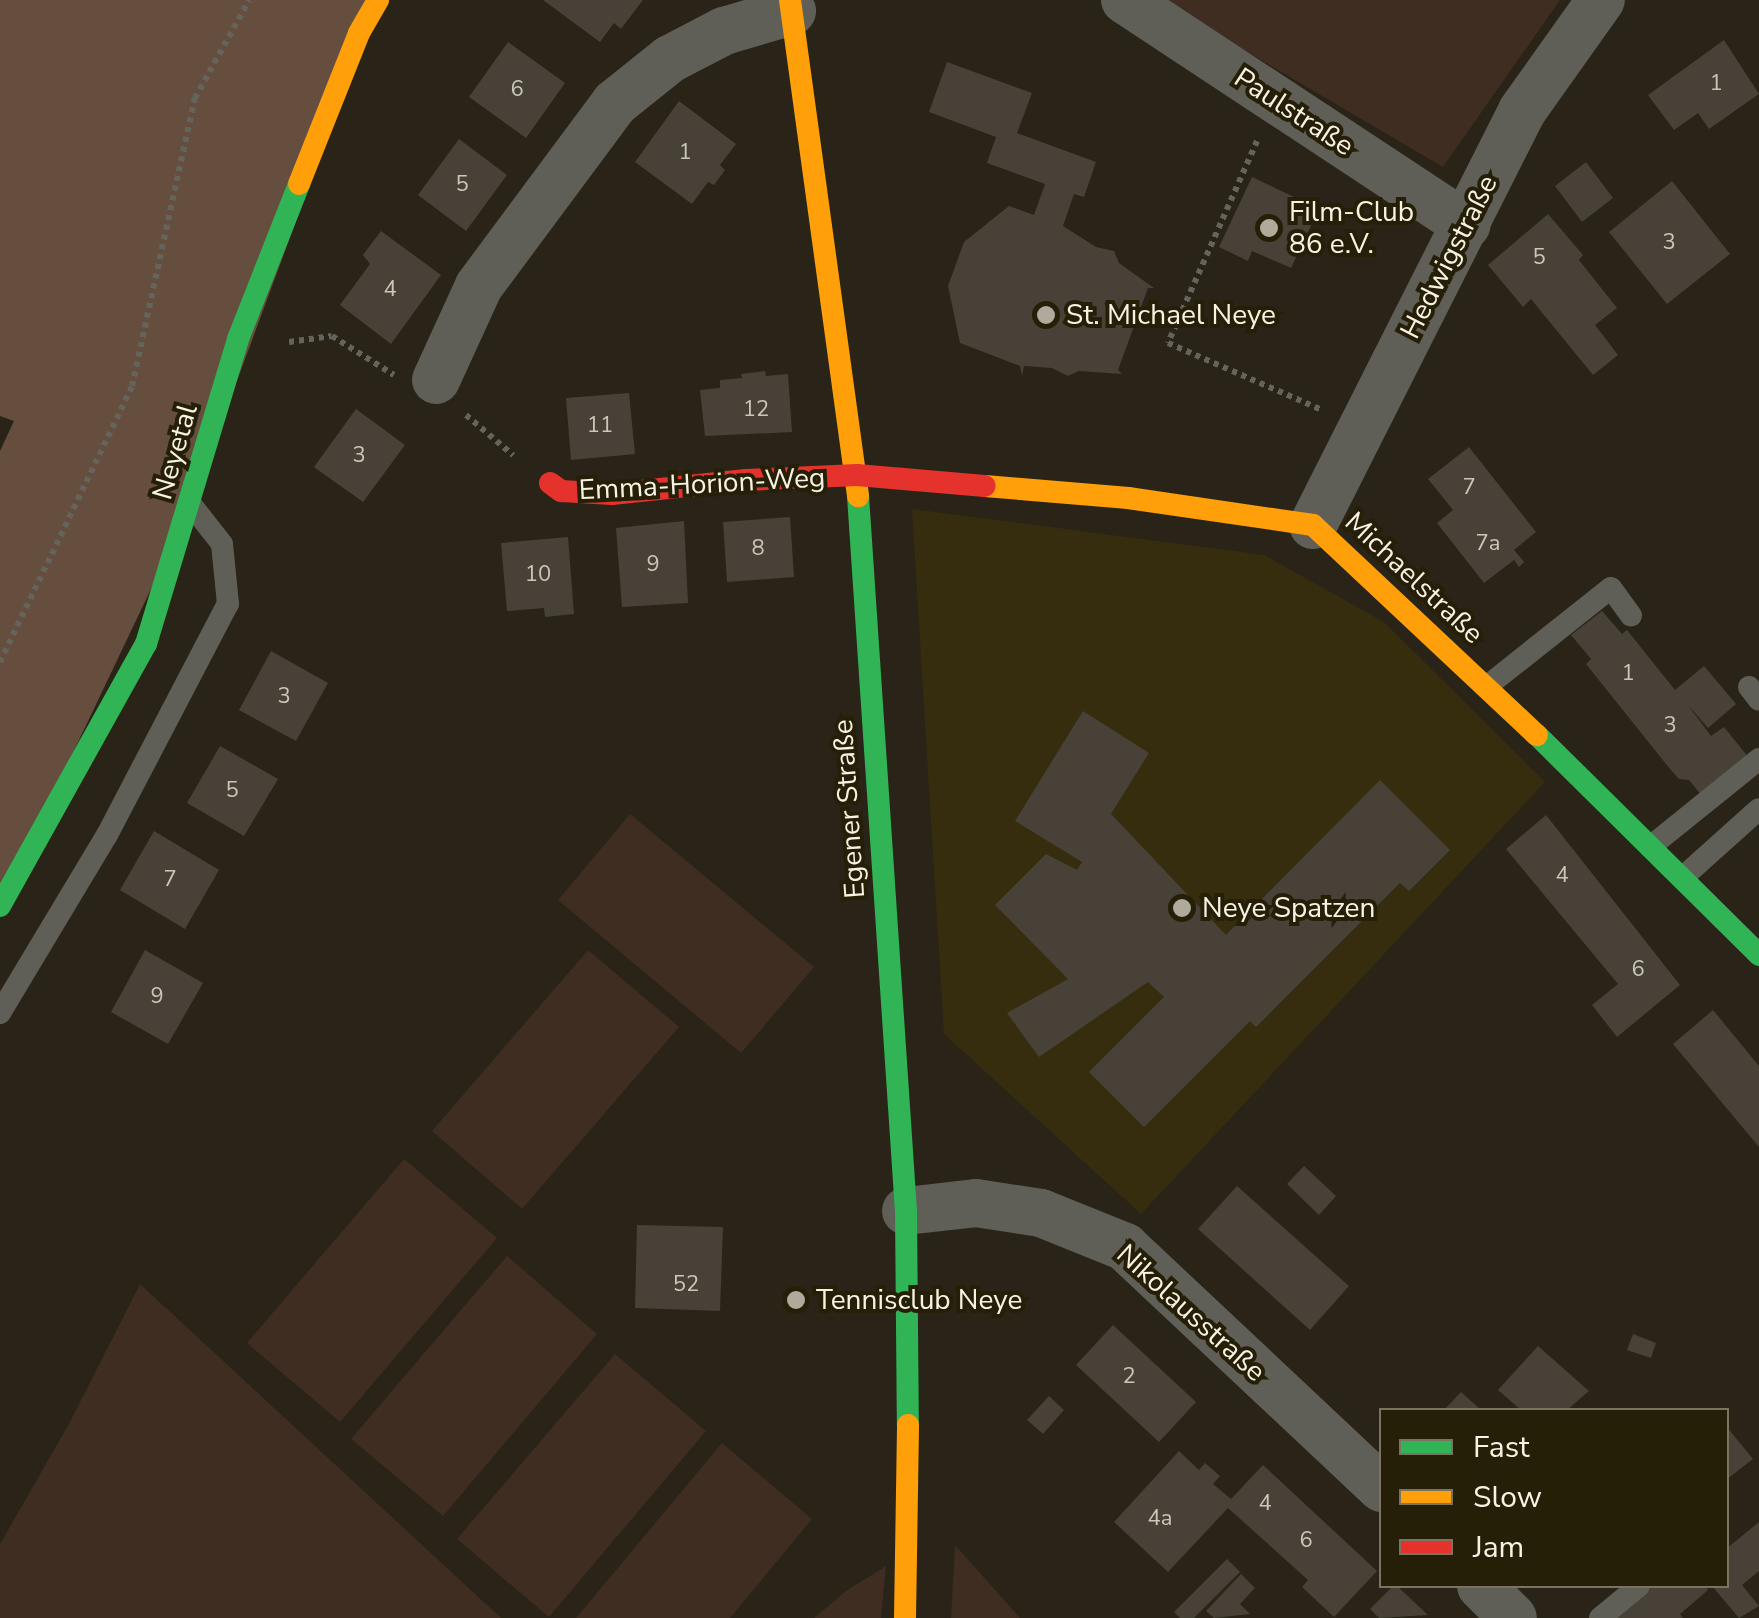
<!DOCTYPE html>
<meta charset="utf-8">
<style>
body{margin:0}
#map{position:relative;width:1759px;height:1618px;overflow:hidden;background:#292417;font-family:"Nunito Sans",sans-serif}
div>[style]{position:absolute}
.built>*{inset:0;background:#362d0f}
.green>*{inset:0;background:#3f2d21}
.forest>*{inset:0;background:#664e3f}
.building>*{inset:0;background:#474137}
.path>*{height:6px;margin-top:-3px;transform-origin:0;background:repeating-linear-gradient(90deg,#64635c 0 5px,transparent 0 10px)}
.lane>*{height:22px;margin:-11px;padding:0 11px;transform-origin:11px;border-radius:11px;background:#5f5e57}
.street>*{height:48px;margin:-24px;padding:0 24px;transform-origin:24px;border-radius:24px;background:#5f5e57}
.fast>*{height:22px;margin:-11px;padding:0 11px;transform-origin:11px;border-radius:11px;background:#30b455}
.slow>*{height:22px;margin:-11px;padding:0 11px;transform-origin:11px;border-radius:11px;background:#ff9f0a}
.jam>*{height:22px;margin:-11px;padding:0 11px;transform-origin:11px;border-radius:11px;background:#e5322d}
.dots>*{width:28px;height:28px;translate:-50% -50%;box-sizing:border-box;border:5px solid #261f07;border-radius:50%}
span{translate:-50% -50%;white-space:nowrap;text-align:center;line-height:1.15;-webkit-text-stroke:8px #261f07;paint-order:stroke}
.number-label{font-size:22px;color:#cbc6b8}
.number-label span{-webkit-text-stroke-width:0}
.street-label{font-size:28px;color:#f7f2e3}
.poi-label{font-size:28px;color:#f7f2e3}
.left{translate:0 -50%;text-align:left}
.legend{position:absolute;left:1379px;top:1408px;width:350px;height:180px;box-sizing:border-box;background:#261f07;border:2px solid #7a735f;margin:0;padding:12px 18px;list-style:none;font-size:30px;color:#f7f2e3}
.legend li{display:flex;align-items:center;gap:20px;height:50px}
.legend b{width:50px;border:2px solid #7a735f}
</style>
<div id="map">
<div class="built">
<i style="clip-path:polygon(912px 509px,1264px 555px,1384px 622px,1545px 782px,1141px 1214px,944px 1034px)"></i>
</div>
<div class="green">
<i style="clip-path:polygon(1159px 0,1560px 0,1443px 167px)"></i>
<i style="clip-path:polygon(630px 814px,814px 967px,741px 1053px,558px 900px)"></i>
<i style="clip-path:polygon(588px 950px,679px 1027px,522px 1209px,432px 1131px)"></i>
<i style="clip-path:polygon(404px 1159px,497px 1238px,340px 1422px,247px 1343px)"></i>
<i style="clip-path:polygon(507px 1256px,597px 1334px,443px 1516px,351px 1439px)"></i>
<i style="clip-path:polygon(140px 1284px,501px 1618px,0 1618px,0 1544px,70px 1422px)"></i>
<i style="clip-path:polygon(615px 1354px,706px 1431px,549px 1617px,457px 1539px)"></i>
<i style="clip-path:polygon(722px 1443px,812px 1519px,730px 1618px,576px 1618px)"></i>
<i style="clip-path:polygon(955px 1545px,1020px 1618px,951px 1618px)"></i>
<i style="clip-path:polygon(886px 1566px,881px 1618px,814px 1618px,846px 1591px)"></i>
</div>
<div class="forest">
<i style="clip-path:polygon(0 0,378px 0,191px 505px,0 906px,0 451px,14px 421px,0 416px)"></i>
</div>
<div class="building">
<i style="clip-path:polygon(543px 0,643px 0,621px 29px,614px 23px,600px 42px)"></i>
<i style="clip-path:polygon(1724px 40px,1759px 94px,1709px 129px,1698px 113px,1674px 130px,1648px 95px)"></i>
<i style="clip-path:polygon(508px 42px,565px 83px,526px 138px,469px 97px)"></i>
<i style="clip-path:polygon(947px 62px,1032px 93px,1017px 133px,1096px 162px,1084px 197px,1074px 194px,1063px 226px,1096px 247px,1114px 251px,1119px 263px,1154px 288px,1148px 288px,1118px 370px,1122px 374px,1079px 371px,1068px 376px,1052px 368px,1024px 366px,1022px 376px,1020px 366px,960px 343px,948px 286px,964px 242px,1009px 206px,1034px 215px,1045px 184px,987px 163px,996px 137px,929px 112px)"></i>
<i style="clip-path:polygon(679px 101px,736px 144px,720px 165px,725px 170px,714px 185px,708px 182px,692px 204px,635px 162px)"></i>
<i style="clip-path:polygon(459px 139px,507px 175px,466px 231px,418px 195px)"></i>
<i style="clip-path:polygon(1586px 162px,1613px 198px,1582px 222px,1555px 186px)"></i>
<i style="clip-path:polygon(1252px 177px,1319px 209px,1291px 268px,1252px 251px,1248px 261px,1219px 247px)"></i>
<i style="clip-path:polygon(1672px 181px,1730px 254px,1667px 304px,1609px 232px)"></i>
<i style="clip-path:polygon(1548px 214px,1583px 255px,1579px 260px,1617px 308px,1595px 325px,1618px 355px,1593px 375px,1531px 299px,1523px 307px,1488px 265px)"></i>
<i style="clip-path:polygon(381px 231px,441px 275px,391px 344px,340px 305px,370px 264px,363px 255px)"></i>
<i style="clip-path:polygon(765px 371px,766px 376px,788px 374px,792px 432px,705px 436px,700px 390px,720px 388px,720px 380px,742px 378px,741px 374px)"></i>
<i style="clip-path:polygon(629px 393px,635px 454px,571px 460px,566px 398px)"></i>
<i style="clip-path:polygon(356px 409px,405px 445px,363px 502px,314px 467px)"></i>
<i style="clip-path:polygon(1469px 447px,1536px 532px,1514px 550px,1524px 562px,1519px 567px,1514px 560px,1484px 583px,1437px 523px,1453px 510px,1428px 479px)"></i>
<i style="clip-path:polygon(790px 517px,794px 577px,727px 582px,723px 522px)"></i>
<i style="clip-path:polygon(684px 521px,688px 603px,622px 607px,616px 528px)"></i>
<i style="clip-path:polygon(568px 537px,574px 614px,545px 617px,544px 608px,507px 611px,501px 543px)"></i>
<i style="clip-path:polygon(1602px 611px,1622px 634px,1627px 630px,1675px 690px,1704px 666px,1736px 704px,1708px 728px,1688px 705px,1711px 736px,1724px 727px,1749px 758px,1702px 796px,1689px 780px,1679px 779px,1670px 769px,1586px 664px,1591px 659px,1571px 635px)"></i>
<i style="clip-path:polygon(271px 651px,328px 683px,296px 741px,239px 710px)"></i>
<i style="clip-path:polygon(1083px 711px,1149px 753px,1111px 814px,1226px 935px,1380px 780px,1450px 850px,1409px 891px,1400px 883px,1256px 1027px,1250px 1021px,1144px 1127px,1089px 1072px,1164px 997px,1148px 982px,1039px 1057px,1007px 1013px,1068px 979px,995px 905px,1046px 854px,1077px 870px,1082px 862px,1015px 821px)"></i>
<i style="clip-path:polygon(220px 746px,278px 779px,244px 836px,187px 803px)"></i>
<i style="clip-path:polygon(1546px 815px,1680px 985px,1617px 1037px,1592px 1005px,1618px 984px,1506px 849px)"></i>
<i style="clip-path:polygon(154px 831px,219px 870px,185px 929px,120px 890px)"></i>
<i style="clip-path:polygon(145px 950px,203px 983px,168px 1044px,111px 1012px)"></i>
<i style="clip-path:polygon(1713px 1010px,1759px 1066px,1759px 1147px,1673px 1044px)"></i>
<i style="clip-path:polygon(1304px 1166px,1336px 1196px,1319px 1215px,1287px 1184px)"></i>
<i style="clip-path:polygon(1237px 1186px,1349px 1286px,1310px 1330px,1198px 1229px)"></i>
<i style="clip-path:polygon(637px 1225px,723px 1227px,720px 1311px,635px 1308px)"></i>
<i style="clip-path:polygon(1113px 1325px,1196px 1402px,1159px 1442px,1076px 1365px)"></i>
<i style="clip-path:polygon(1633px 1334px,1656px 1343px,1651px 1358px,1627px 1350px)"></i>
<i style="clip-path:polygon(1538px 1346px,1589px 1391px,1567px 1410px,1521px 1410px,1498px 1390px)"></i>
<i style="clip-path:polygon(1461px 1392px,1481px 1410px,1444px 1410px)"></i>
<i style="clip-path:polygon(1049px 1396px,1064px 1410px,1043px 1434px,1027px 1420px)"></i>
<i style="clip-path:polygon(1726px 1426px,1753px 1459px,1726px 1480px)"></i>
<i style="clip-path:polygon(1179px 1451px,1199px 1470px,1205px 1463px,1220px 1476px,1213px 1484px,1231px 1499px,1263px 1465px,1377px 1571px,1334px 1617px,1302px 1587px,1308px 1580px,1228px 1508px,1168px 1572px,1114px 1522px)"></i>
<i style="clip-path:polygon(1759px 1522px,1759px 1571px,1742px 1585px,1759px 1606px,1739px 1618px,1712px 1586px,1726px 1586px,1726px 1549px)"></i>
<i style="clip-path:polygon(1227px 1559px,1240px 1572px,1194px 1618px,1180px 1618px,1174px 1612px)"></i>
<i style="clip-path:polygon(1241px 1574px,1255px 1588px,1240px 1604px,1250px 1614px,1214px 1618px,1206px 1611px)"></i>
<i style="clip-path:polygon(1393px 1586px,1397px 1586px,1428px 1615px,1379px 1618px,1370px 1609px)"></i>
<i style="clip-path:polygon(1652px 1586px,1705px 1586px,1708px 1590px,1680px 1614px,1683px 1618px,1613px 1618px)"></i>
</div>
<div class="path">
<i style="left:1257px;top:141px;width:221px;rotate:113.8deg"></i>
<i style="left:1168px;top:343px;width:166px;rotate:23.5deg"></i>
<i style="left:289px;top:342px;width:43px;rotate:-7.9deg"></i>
<i style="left:332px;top:336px;width:73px;rotate:32.2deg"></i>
<i style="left:466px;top:415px;width:62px;rotate:40.4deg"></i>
<i style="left:0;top:662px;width:306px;rotate:-64.4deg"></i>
<i style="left:132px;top:386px;width:295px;rotate:-77.7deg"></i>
<i style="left:195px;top:98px;width:112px;rotate:-61.1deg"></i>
</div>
<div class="lane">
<i style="left:1486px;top:687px;width:159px;rotate:-38.4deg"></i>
<i style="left:1611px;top:588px;width:34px;rotate:54deg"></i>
<i style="left:1749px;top:687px;width:16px;rotate:52deg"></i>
<i style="left:1650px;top:847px;width:140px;rotate:-38.9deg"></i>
<i style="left:1682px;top:878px;width:103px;rotate:-41.9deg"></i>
<i style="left:0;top:1013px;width:208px;rotate:-59deg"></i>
<i style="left:107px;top:835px;width:261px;rotate:-62.4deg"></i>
<i style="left:228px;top:604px;width:60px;rotate:-95.7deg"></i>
<i style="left:222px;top:544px;width:47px;rotate:-128.1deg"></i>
<i style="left:1600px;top:1618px;width:50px;rotate:-39.4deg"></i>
</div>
<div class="street">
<i style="left:1125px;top:0;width:409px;rotate:33.4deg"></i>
<i style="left:436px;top:380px;width:103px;rotate:-65.4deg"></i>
<i style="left:479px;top:286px;width:228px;rotate:-53.4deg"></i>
<i style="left:615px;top:103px;width:70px;rotate:-38.7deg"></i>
<i style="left:670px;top:59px;width:61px;rotate:-27.4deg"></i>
<i style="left:724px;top:31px;width:71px;rotate:-16.4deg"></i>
<i style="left:1313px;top:525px;width:464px;rotate:-63.2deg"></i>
<i style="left:1522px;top:111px;width:136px;rotate:-54.6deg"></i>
<i style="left:906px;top:1211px;width:70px;rotate:-6.5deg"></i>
<i style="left:976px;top:1203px;width:66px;rotate:8.7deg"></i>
<i style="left:1041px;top:1213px;width:91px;rotate:22deg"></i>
<i style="left:1125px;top:1247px;width:352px;rotate:43.2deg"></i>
<i style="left:1481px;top:1586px;width:45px;rotate:45deg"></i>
</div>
<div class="fast">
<i style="left:858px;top:496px;width:717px;rotate:86.16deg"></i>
<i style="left:906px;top:1211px;width:214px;rotate:89.5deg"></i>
<i style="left:1537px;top:735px;width:313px;rotate:44.7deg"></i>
<i style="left:0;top:906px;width:300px;rotate:-60.9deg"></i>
<i style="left:146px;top:644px;width:319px;rotate:-73.2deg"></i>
<i style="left:238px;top:339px;width:167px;rotate:-68.5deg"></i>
</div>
<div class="slow">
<i style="left:790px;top:0;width:501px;rotate:82.19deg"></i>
<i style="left:299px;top:184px;width:162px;rotate:-68.3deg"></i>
<i style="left:359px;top:33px;width:38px;rotate:-60deg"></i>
<i style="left:985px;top:486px;width:144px;rotate:4.8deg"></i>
<i style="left:1128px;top:498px;width:187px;rotate:8.3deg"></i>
<i style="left:1313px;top:525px;width:307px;rotate:43.2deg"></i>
<i style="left:905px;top:1618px;width:193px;rotate:-89.1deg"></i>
</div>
<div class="jam">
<i style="left:550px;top:483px;width:14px;rotate:36deg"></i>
<i style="left:561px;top:491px;width:51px;rotate:3.4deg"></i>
<i style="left:612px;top:494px;width:135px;rotate:-6deg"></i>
<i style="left:746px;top:480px;width:111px;rotate:-2.6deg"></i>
<i style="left:857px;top:475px;width:128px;rotate:4.9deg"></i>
</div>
<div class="dots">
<i style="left:1269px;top:228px;background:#afaa9c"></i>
<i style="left:1046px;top:315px;background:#afaa9c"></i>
<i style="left:1182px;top:908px;background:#afaa9c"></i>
<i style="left:796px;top:1300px;background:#afaa9c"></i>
</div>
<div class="number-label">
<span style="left:1716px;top:84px">1</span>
<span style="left:517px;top:90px">6</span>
<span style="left:685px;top:153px">1</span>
<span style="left:462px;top:185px">5</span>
<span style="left:1669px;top:243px">3</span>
<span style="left:1539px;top:258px">5</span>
<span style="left:390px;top:290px">4</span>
<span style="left:756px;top:410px">12</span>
<span style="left:600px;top:426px">11</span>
<span style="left:359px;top:456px">3</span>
<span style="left:1469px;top:488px">7</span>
<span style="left:1488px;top:544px">7a</span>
<span style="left:758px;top:549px">8</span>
<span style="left:653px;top:565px">9</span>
<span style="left:538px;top:575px">10</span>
<span style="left:1628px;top:674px">1</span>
<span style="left:284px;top:697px">3</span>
<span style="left:1670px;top:726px">3</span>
<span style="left:232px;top:791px">5</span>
<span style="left:1562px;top:876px">4</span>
<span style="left:170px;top:880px">7</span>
<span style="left:1638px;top:970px">6</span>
<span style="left:157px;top:997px">9</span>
<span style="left:686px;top:1285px">52</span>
<span style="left:1129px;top:1377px">2</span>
<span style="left:1265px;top:1504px">4</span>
<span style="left:1160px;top:1519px">4a</span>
<span style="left:1306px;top:1541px">6</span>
</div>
<div class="street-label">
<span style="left:1294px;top:112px;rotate:33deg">Paulstraße</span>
<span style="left:1449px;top:257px;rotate:-63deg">Hedwigstraße</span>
<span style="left:175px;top:452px;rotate:-74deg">Neyetal</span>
<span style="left:702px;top:484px;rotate:-3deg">Emma-Horion-Weg</span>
<span style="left:1414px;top:578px;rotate:43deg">Michaelstraße</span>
<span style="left:849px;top:809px;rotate:-94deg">Egener Straße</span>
<span style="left:1191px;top:1313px;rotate:42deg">Nikolausstraße</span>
</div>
<div class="poi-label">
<span class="left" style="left:1289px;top:228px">Film-Club<br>86 e.V.</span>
<span class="left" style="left:1066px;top:315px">St. Michael Neye</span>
<span class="left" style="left:1202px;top:908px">Neye Spatzen</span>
<span class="left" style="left:816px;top:1300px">Tennisclub Neye</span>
</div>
<ul class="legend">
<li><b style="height:12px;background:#30b455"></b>Fast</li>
<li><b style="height:12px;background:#ff9f0a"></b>Slow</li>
<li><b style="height:12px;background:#e5322d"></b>Jam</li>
</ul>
</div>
